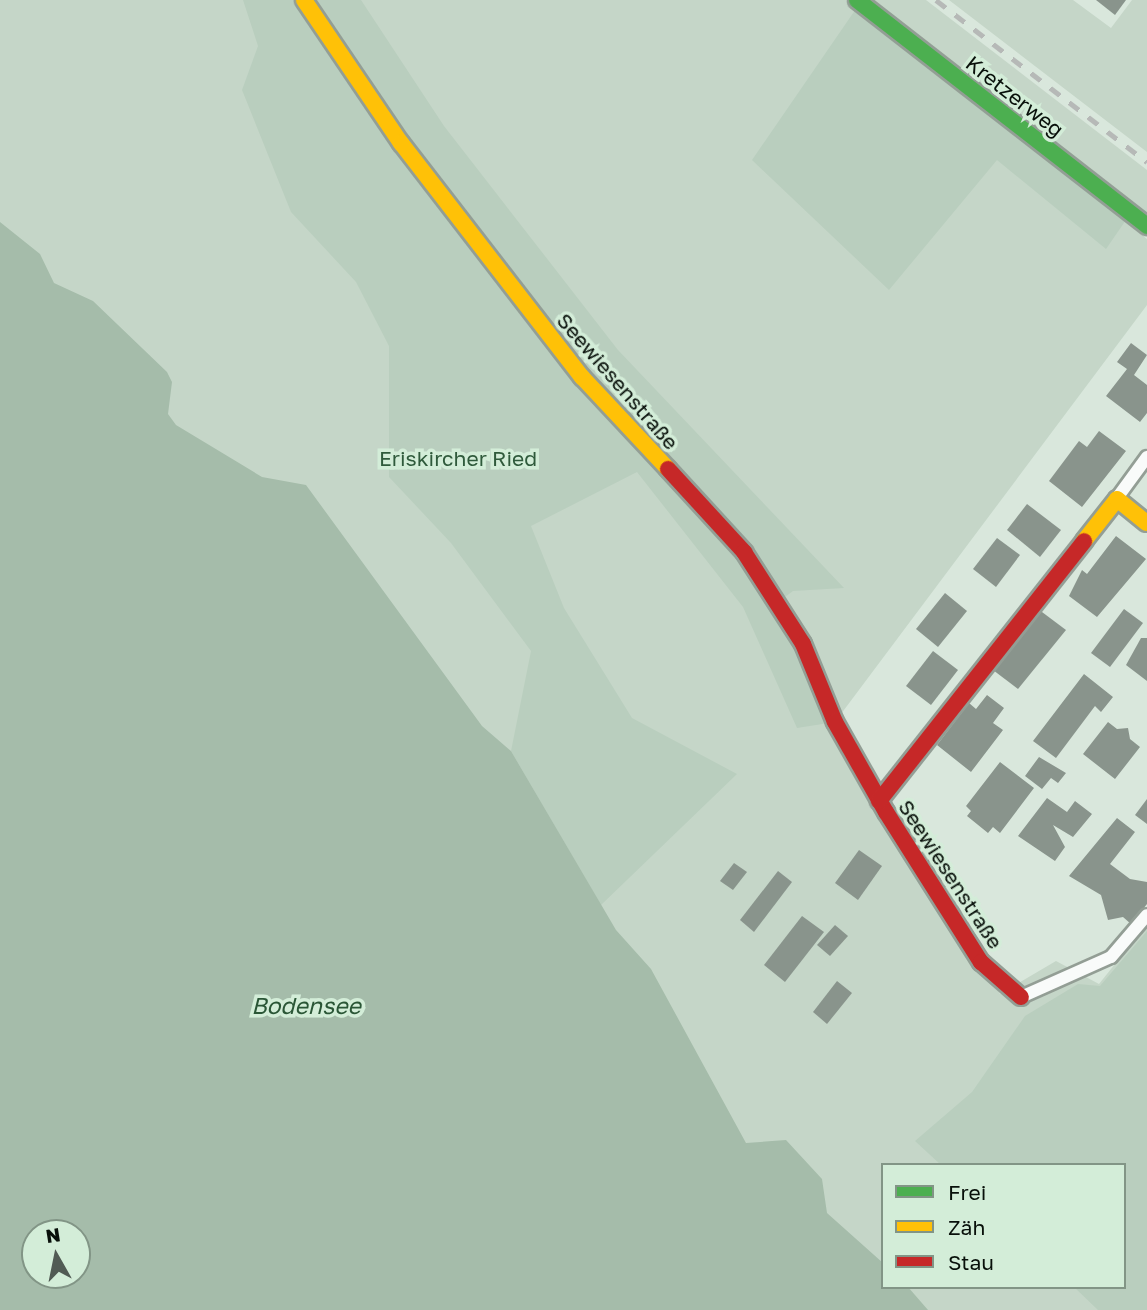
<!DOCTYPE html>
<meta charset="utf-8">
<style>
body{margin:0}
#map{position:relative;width:1147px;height:1310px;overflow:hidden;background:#d9e7dc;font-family:"Golos Text",sans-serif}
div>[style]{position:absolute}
.green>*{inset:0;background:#c5d6c8}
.forest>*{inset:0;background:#b9cebe}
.water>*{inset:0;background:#a5bcaa}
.building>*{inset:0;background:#89948c}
.roads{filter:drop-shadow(2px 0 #939e95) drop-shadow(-2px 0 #939e95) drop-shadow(0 2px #939e95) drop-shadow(0 -2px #939e95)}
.lane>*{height:12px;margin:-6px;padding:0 6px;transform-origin:6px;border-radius:6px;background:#f9fbfa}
.fast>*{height:16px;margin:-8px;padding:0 8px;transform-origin:8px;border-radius:8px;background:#4caf50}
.slow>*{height:16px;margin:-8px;padding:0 8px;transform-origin:8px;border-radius:8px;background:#ffc107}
.jam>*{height:16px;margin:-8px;padding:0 8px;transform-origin:8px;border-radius:8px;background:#c62828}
.rail>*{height:5px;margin-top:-2.5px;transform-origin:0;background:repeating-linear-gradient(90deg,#b6b9b7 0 12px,transparent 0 24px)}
span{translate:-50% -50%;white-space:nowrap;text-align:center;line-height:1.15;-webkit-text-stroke:7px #d3edd8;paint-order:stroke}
.street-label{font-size:21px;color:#08100a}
.park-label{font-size:21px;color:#2f5a3b}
.water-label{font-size:23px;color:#2a5636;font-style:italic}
.legend{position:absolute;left:881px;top:1163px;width:245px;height:126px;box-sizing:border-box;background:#d3edd8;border:2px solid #829586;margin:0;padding:9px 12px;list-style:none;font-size:21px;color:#08100a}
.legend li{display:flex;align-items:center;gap:14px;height:35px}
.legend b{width:35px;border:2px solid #829586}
.north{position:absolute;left:21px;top:1219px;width:70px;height:70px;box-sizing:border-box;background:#d3edd8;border:2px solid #829586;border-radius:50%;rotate:351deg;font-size:19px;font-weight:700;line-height:28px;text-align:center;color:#08100a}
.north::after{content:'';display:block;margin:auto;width:24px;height:32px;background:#515b54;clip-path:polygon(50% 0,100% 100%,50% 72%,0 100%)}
</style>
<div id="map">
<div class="green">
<i style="clip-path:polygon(evenodd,0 0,847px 0,1147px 239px,1147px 305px,835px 722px,1000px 994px,1056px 961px,1099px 984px,1147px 924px,1147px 1310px,0 1310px,0 0,883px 1165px,1124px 1165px,1124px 1287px,883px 1287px,883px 1165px,0 0,35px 1233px,77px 1233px,77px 1275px,35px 1275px,35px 1233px)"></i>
<i style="clip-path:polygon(865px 0,926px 0,1147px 170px,1147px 221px)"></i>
<i style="clip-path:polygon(949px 0,1073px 0,1111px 28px,1132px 0,1147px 0,1147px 152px)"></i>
</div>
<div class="forest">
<i style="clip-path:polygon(243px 0,361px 0,444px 126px,618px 350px,844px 588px,793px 591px,777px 603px,835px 722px,797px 728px,743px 607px,637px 472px,531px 526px,564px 608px,632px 718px,737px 774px,601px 905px,511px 751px,531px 651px,451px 543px,389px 477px,389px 346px,356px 282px,291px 212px,242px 90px,258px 46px)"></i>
<i style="clip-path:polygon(860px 3px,1126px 220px,1106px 249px,997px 160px,889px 290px,752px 160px)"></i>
<i style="clip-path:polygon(1147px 931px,1147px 1310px,1098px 1310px,1074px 1287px,1124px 1287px,1124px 1165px,941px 1165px,915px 1141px,972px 1092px,1025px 1016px,1078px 984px,1100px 986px)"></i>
</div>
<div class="water">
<i style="clip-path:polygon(evenodd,0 222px,40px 254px,54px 283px,93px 301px,167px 372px,172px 382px,168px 414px,176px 425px,262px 477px,306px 485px,482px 726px,511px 751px,616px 930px,651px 969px,746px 1143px,786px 1140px,822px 1179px,827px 1213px,883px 1263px,883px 1287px,908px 1287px,928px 1310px,0 1310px,0 222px,35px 1233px,77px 1233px,77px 1275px,35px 1275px,35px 1233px)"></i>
</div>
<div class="building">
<i style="clip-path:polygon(1096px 0,1126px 0,1115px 15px)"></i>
<i style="clip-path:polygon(1131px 343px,1147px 355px,1134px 375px,1147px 385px,1147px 413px,1140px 422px,1106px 396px,1127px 369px,1117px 362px)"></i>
<i style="clip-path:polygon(1099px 431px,1126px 451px,1082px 507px,1049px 481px,1079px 441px,1087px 447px)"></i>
<i style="clip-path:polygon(1027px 504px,1061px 530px,1040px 557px,1007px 530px)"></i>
<i style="clip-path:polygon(1116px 536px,1146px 559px,1097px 617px,1069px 596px,1082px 570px,1087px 574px)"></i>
<i style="clip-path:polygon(997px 538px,1020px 555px,996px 587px,973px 569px)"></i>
<i style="clip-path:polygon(945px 593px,967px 611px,938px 647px,916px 629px)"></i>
<i style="clip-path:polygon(1038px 609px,1066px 630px,1018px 689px,993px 670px)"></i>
<i style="clip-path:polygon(1124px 609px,1143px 623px,1110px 667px,1091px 653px)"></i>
<i style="clip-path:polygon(1141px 638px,1147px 638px,1147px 681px,1126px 665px)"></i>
<i style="clip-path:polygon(933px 651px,958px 670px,931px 705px,906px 686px)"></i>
<i style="clip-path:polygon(1084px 674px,1113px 697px,1101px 712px,1095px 706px,1056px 758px,1033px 741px)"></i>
<i style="clip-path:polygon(987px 695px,1004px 708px,993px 723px,1003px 730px,971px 772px,937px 745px,969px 703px,976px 709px)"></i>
<i style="clip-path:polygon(1108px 722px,1117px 729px,1128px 728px,1130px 739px,1140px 747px,1115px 779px,1083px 754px)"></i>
<i style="clip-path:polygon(1039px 757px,1066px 773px,1058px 783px,1051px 778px,1042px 789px,1025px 776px)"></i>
<i style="clip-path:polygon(1000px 762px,1034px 788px,1000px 833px,993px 827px,988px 833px,967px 816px,971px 811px,966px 806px)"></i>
<i style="clip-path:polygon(1047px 798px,1067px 812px,1075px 801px,1092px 814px,1073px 837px,1053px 825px,1065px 847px,1055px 861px,1018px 836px)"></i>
<i style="clip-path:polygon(1147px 799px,1147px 824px,1135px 815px)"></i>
<i style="clip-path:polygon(1117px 818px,1135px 832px,1110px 864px,1130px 879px,1147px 882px,1147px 904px,1131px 924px,1123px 917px,1108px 920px,1101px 895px,1069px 876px)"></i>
<i style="clip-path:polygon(859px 850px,882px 866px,858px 900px,835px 883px)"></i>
<i style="clip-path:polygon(734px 863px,747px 872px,733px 890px,720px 881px)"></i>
<i style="clip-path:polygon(778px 871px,792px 882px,754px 932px,740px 920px)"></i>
<i style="clip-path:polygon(802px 916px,824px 932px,785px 982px,764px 965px)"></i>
<i style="clip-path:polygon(835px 925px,848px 936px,830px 956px,817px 945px)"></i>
<i style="clip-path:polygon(837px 981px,852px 993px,827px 1024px,813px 1012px)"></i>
</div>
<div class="roads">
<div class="lane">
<i style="left:1117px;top:498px;width:51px;rotate:-53.8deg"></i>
<i style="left:1021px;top:997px;width:98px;rotate:-24deg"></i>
<i style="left:1111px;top:957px;width:55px;rotate:-49.4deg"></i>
</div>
<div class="fast">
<i style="left:857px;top:0;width:368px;rotate:37.9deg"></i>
</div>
<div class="slow">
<i style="left:304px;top:0;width:173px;rotate:55.9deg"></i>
<i style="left:401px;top:143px;width:296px;rotate:52.3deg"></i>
<i style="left:582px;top:377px;width:126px;rotate:46.9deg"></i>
<i style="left:1084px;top:541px;width:53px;rotate:-51.8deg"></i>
<i style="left:1117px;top:499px;width:38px;rotate:39deg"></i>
</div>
<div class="jam">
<i style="left:668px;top:469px;width:113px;rotate:47.5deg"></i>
<i style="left:744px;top:552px;width:109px;rotate:57.3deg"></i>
<i style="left:803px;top:644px;width:84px;rotate:67.7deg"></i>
<i style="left:835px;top:722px;width:103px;rotate:60.5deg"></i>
<i style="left:886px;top:812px;width:178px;rotate:57.7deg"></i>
<i style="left:981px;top:962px;width:53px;rotate:41.2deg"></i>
<i style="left:879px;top:801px;width:331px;rotate:-51.7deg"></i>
</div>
</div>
<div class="rail">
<i style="left:936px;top:0;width:266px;rotate:37.5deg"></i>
</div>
<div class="street-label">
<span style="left:1015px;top:96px;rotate:38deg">Kretzerweg</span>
<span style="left:618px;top:381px;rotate:49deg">Seewiesenstraße</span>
<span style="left:951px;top:874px;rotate:57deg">Seewiesenstraße</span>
</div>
<div class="park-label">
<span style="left:458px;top:458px">Eriskircher Ried</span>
</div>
<div class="water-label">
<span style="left:306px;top:1005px">Bodensee</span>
</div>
<ul class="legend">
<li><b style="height:9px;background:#4caf50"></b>Frei</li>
<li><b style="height:9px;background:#ffc107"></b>Zäh</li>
<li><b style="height:9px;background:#c62828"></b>Stau</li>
</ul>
<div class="north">N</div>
</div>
